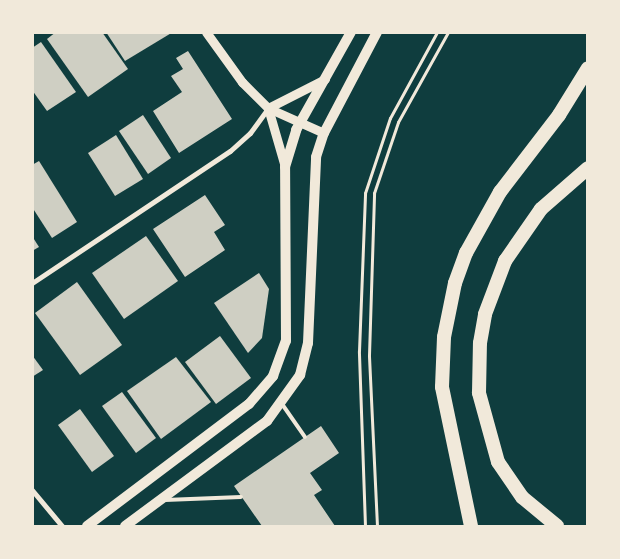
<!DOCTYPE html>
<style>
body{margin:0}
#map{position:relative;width:620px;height:559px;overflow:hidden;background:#0f3d3e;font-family:Roboto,sans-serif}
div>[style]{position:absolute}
.building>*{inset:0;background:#cfcfc3}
.path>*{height:3px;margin:-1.5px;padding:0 1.5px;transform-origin:1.5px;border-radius:1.5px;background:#f1e9da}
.service>*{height:4px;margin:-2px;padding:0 2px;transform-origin:2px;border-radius:2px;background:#f1e9da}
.minor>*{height:5px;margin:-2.5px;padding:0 2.5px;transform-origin:2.5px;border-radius:2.5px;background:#f1e9da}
.tertiary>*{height:9px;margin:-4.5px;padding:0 4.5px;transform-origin:4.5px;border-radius:4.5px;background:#f1e9da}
.secondary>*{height:10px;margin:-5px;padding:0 5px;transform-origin:5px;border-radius:5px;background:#f1e9da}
.trunk>*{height:14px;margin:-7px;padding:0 7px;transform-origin:7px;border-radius:7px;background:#f1e9da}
span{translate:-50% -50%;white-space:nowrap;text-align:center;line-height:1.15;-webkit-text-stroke:4px #f1e9da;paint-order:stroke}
.frame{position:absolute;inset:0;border:34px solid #f1e9da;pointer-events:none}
</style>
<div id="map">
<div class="building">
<i style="clip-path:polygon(56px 32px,102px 32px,128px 69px,88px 97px,47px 39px)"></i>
<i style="clip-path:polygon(106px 32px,173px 32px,125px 61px)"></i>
<i style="clip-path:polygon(41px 42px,76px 92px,47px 111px,32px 90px,32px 48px)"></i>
<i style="clip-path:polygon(188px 51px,232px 119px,179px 153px,153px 111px,182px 92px,171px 76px,183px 69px,176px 58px)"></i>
<i style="clip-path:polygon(143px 115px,171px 158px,148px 174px,119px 131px)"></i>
<i style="clip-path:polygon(116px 135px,143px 179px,115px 196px,88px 153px)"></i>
<i style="clip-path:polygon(39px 161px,77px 222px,52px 238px,32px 207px,32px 165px)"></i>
<i style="clip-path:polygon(205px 195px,225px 225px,214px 232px,225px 250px,185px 277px,153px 229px)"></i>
<i style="clip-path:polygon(32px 236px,39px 247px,32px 251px)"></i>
<i style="clip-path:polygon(146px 236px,178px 281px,124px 319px,92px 273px)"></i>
<i style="clip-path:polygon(259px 273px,269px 289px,262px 338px,248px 353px,214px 303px)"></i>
<i style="clip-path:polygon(77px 282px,122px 345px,80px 375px,35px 313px)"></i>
<i style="clip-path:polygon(220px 336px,251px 378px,216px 404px,185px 362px)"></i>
<i style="clip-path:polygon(32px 355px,43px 370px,32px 377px)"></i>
<i style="clip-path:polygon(176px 357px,211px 402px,161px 439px,127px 391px)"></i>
<i style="clip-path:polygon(122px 392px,156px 438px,136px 453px,102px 406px)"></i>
<i style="clip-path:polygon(80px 409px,114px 456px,92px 472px,58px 425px)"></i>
<i style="clip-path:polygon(321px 426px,339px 453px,310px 473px,322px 490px,314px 495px,335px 526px,262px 526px,234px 486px)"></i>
</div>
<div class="path">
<i style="left:365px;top:526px;width:175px;rotate:-92deg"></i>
<i style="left:359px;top:351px;width:158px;rotate:-87.8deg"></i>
<i style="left:365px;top:193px;width:79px;rotate:-71.6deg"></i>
<i style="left:390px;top:118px;width:98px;rotate:-61.3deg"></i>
<i style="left:377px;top:526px;width:171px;rotate:-92.7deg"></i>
<i style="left:369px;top:355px;width:162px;rotate:-88.2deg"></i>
<i style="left:374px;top:193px;width:75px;rotate:-71.3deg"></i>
<i style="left:398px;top:122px;width:103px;rotate:-60.9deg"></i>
</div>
<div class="service">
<i style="left:282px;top:404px;width:40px;rotate:55.1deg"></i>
<i style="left:165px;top:500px;width:76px;rotate:-2.3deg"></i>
</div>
<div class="minor">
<i style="left:32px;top:283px;width:238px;rotate:-33.7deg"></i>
<i style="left:230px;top:151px;width:27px;rotate:-42deg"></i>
<i style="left:250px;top:133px;width:31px;rotate:-54deg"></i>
<i style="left:32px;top:490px;width:47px;rotate:50.2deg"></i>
</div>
<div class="tertiary">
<i style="left:206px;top:32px;width:62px;rotate:54.2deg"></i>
<i style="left:242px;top:82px;width:37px;rotate:45deg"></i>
<i style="left:268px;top:108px;width:61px;rotate:24.1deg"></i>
<i style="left:268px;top:108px;width:64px;rotate:-27deg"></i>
<i style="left:268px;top:108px;width:61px;rotate:73.9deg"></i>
</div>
<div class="secondary">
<i style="left:87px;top:526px;width:203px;rotate:-37deg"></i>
<i style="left:249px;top:404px;width:37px;rotate:-49deg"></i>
<i style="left:273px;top:376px;width:37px;rotate:-70deg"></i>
<i style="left:286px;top:341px;width:174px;rotate:-90.3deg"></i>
<i style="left:285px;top:167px;width:39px;rotate:-73deg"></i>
<i style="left:296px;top:130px;width:112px;rotate:-60.7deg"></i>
<i style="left:125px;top:526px;width:177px;rotate:-36.5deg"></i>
<i style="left:267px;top:421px;width:57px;rotate:-54.3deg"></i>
<i style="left:300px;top:375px;width:33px;rotate:-76deg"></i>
<i style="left:308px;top:343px;width:186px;rotate:-87.5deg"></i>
<i style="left:316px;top:157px;width:25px;rotate:-72deg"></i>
<i style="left:324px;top:133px;width:114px;rotate:-62.3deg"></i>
</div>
<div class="trunk">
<i style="left:471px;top:526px;width:142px;rotate:-101.8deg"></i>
<i style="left:442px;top:387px;width:50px;rotate:-87.7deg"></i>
<i style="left:444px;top:337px;width:55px;rotate:-78.5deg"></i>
<i style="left:455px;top:283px;width:32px;rotate:-70deg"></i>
<i style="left:466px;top:253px;width:70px;rotate:-60.9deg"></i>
<i style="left:500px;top:192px;width:97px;rotate:-52.5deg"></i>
<i style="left:559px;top:115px;width:55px;rotate:-58.3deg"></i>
<i style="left:557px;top:526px;width:45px;rotate:-140.4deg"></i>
<i style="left:522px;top:497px;width:42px;rotate:-124.4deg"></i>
<i style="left:498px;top:462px;width:72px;rotate:-105.4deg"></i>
<i style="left:479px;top:393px;width:50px;rotate:-88.9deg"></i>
<i style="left:480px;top:343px;width:29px;rotate:-80deg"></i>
<i style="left:485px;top:314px;width:57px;rotate:-69.3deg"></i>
<i style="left:505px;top:261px;width:63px;rotate:-55.3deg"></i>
<i style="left:541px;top:209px;width:62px;rotate:-41.1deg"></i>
</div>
<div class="frame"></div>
</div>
